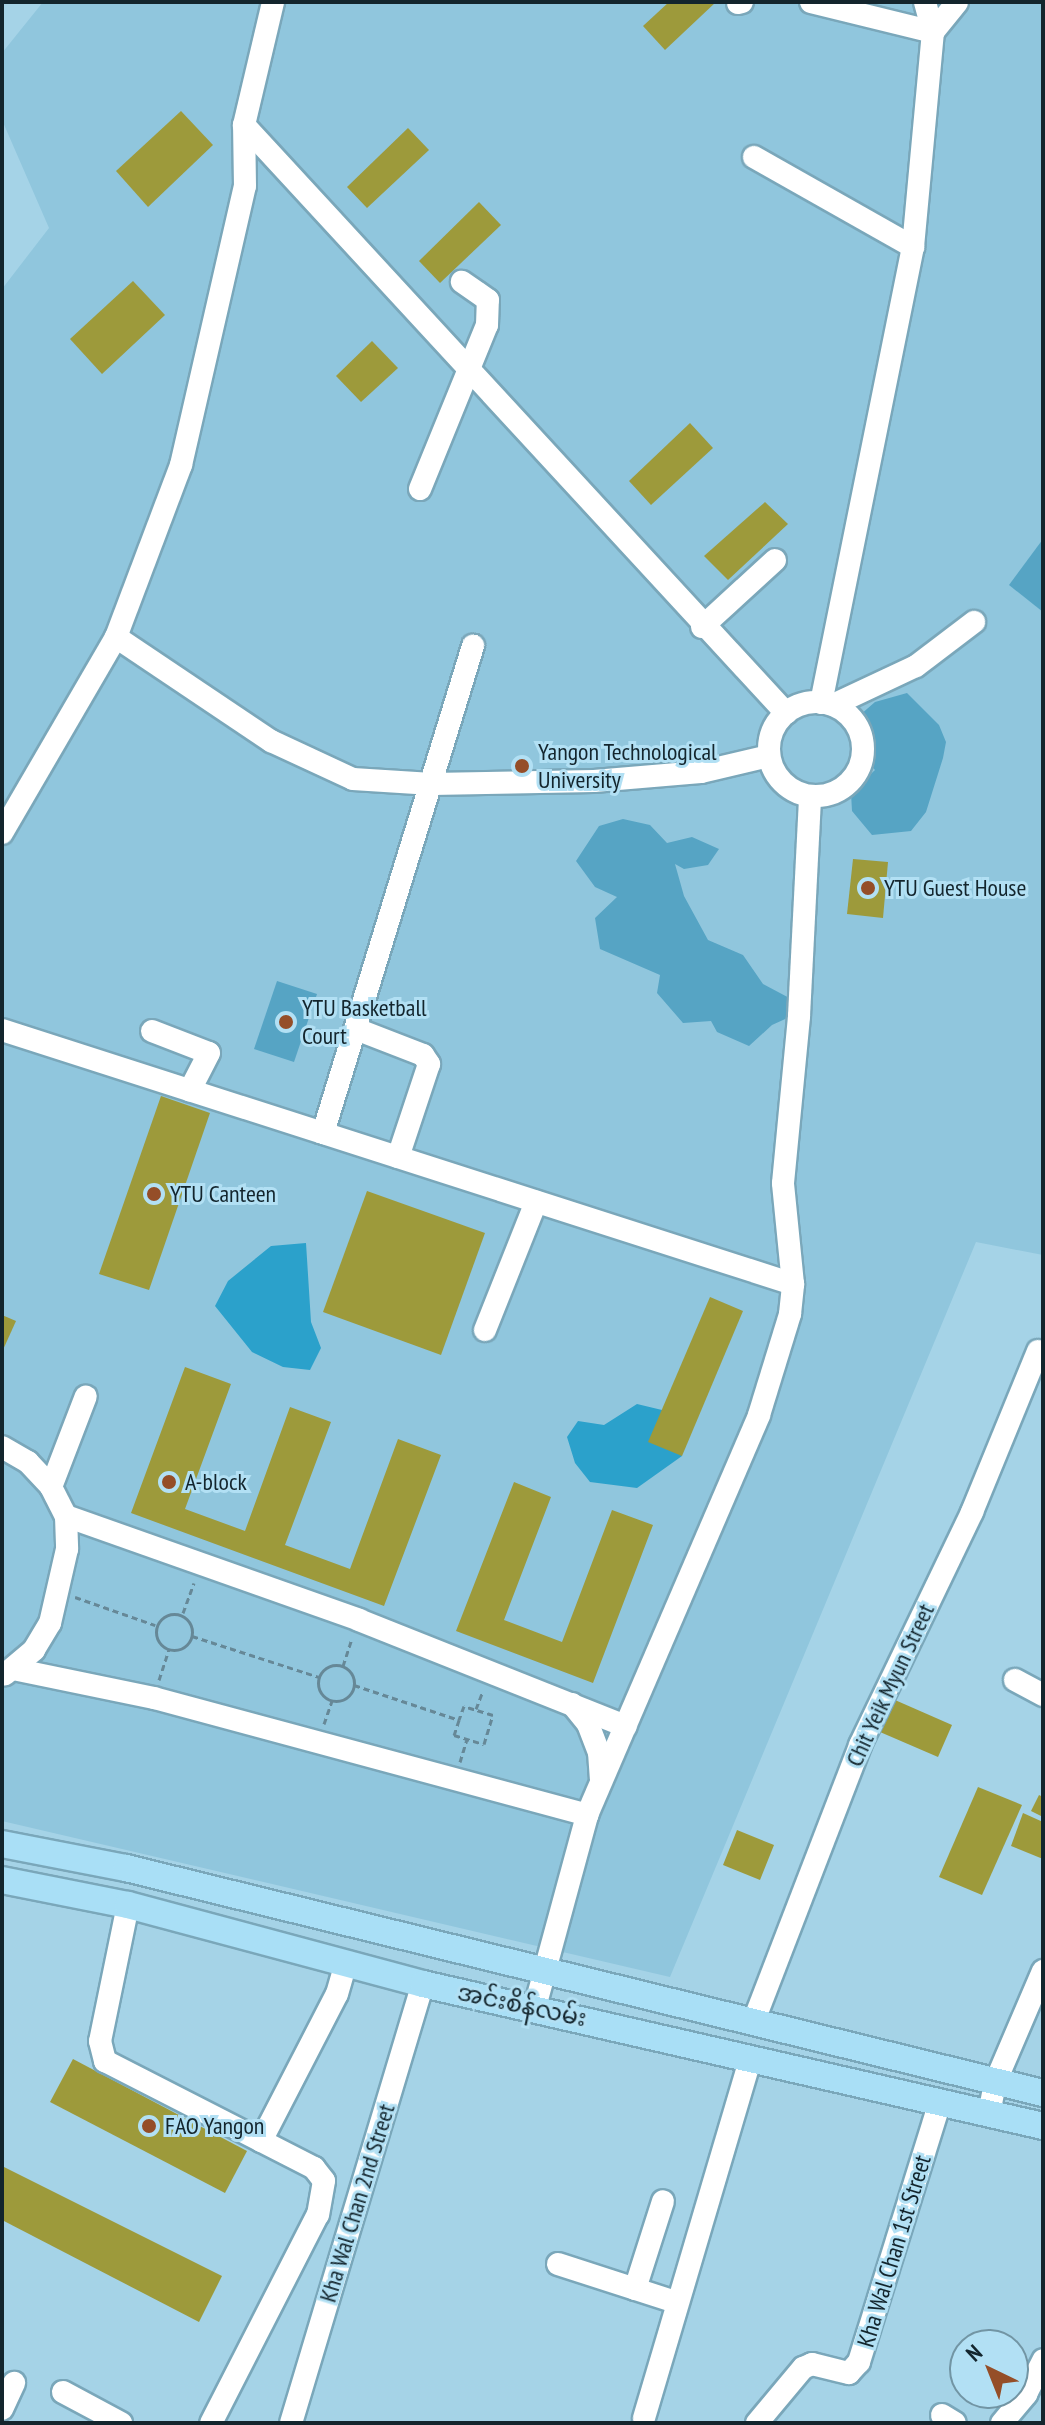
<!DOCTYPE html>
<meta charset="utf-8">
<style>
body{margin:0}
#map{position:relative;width:1045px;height:2425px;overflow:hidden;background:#a5d3e7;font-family:"PT Sans Narrow","Noto Sans Myanmar",sans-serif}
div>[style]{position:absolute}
.built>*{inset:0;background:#90c6dd}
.green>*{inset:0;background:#56a4c4}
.forest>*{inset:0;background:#2ba1cb}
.building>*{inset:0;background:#9d9a3b}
.path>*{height:3px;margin-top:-1.5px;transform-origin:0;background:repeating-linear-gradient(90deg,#668897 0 6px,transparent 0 10px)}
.path>.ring{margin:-1.5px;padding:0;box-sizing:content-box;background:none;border:3px solid #668897;border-radius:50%}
.roads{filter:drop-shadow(2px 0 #7aa7ba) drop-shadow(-2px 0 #7aa7ba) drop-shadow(0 2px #7aa7ba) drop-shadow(0 -2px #7aa7ba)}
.minor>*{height:22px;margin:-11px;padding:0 11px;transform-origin:11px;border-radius:11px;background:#fff}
.minor>.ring{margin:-11px;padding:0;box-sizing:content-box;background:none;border:22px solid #fff;border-radius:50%}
.major>*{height:26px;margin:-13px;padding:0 13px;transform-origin:13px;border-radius:13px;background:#a9dff6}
.dots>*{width:22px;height:22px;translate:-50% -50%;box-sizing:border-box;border:4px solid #b2e0f4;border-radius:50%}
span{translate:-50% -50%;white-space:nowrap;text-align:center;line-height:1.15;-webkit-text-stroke:6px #b2e0f4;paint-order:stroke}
.poi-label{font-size:24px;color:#13252d}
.left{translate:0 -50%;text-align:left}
.street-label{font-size:24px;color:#13252d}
.frame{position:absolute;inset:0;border:4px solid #13252d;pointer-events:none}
.north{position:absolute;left:949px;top:2329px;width:80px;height:80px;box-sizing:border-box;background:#b2e0f4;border:2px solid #7295a4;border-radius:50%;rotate:317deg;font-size:22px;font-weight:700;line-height:32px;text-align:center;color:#13252d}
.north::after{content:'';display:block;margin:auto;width:28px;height:36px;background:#954e28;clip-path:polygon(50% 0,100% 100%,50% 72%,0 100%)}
</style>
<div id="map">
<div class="built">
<i style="clip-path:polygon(43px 2px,1043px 2px,1043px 1255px,976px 1242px,670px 1977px,2px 1821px,2px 289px,49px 228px,2px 120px,2px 53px)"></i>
</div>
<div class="green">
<i style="clip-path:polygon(1043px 539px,1043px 612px,1009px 585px)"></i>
<i style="clip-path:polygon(907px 693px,939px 725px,946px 742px,943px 758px,926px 812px,911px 831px,872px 835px,852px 811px,851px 793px,875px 770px,853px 747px,852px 722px,875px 702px)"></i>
<i style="clip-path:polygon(623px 819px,650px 825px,667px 843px,692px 837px,719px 849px,708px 865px,684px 869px,675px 864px,684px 896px,708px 940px,743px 955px,763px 984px,795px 1001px,794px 1015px,772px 1025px,749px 1046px,717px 1032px,711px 1021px,683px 1023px,657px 993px,660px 975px,600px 949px,595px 918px,617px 897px,595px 887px,576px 861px,599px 826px)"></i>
<i style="clip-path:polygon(277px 981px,317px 994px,294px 1062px,254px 1049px)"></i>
</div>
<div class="forest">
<i style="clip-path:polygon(306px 1243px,311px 1322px,321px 1348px,310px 1370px,283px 1367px,252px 1352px,215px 1306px,228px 1281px,271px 1246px)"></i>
<i style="clip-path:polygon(637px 1404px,662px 1410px,682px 1456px,637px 1488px,590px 1482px,575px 1463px,567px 1437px,578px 1421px,604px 1425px)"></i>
</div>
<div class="building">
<i style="clip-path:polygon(669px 2px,716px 2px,665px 50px,643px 26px)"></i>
<i style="clip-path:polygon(181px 111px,213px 145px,148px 207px,116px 171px)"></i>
<i style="clip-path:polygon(408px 128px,429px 150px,367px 208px,347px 187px)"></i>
<i style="clip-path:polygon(479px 202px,501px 225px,440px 283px,419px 261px)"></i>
<i style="clip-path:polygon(133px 281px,165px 315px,102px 374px,70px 339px)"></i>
<i style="clip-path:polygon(372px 341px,398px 368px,361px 402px,336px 376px)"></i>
<i style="clip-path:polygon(690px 423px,713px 448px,651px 505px,629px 481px)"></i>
<i style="clip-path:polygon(765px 502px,788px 524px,728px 580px,704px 556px)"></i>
<i style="clip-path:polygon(853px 859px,888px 862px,883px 918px,847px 914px)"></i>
<i style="clip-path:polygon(161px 1096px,210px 1113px,149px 1290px,99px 1274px)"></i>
<i style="clip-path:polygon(367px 1191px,485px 1233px,441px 1355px,323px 1312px)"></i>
<i style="clip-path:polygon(710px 1297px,743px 1311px,682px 1456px,648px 1442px)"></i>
<i style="clip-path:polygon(2px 1315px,16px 1321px,2px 1352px)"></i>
<i style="clip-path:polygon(185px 1367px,231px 1384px,185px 1509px,245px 1531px,290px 1407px,331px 1422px,285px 1545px,350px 1569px,398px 1439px,441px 1455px,384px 1606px,131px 1513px)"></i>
<i style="clip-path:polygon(514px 1482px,551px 1497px,504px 1620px,562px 1642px,612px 1510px,653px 1525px,593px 1683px,456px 1631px)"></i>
<i style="clip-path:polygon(895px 1700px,952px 1725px,938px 1757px,880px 1732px)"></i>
<i style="clip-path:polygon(978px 1787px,1022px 1805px,982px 1895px,939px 1877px)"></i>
<i style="clip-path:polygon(1039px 1795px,1043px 1797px,1043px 1817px,1031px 1811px)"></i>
<i style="clip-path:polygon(1023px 1813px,1043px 1822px,1043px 1859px,1011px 1846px)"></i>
<i style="clip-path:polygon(737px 1830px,774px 1845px,760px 1880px,723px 1865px)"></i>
<i style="clip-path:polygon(73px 2059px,247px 2151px,225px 2193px,50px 2102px)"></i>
<i style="clip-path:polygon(2px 2166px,222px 2276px,199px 2322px,2px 2220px)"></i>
</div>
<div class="path">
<i style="left:75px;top:1597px;width:85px;rotate:19.3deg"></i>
<i style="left:183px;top:1613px;width:32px;rotate:-70deg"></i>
<i class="ring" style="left:156px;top:1614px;width:33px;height:33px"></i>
<i style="left:192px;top:1636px;width:133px;rotate:17.9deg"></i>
<i class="ring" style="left:318px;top:1665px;width:33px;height:33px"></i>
<i style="left:343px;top:1666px;width:28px;rotate:-72deg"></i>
<i style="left:159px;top:1680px;width:33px;rotate:-72deg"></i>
<i style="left:354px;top:1685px;width:111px;rotate:18.4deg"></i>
<i style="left:459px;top:1720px;width:16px;rotate:108deg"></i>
<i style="left:454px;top:1735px;width:31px;rotate:17deg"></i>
<i style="left:484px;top:1744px;width:30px;rotate:-73deg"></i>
<i style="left:493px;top:1715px;width:30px;rotate:-163deg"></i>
<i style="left:464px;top:1706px;width:15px;rotate:110deg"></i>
<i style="left:476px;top:1709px;width:19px;rotate:-69deg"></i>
<i style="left:324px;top:1724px;width:24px;rotate:-71deg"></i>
<i style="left:460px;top:1762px;width:24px;rotate:-73deg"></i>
</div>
<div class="roads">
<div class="minor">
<i style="left:811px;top:2px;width:126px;rotate:13.8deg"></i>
<i style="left:738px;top:3px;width:4px;rotate:-14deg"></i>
<i style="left:933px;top:32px;width:38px;rotate:-51deg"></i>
<i style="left:244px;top:125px;width:800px;rotate:47.33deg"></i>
<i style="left:754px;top:157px;width:183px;rotate:29.5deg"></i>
<i style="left:420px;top:489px;width:177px;rotate:-67.8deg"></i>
<i style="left:487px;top:325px;width:25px;rotate:-88deg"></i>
<i style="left:488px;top:300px;width:32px;rotate:-145deg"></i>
<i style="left:702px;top:627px;width:99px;rotate:-42.5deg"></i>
<i style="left:116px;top:637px;width:187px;rotate:33.9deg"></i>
<i style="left:271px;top:741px;width:90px;rotate:24.9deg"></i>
<i style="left:353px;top:779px;width:79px;rotate:3.6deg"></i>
<i style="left:432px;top:784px;width:162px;rotate:-1.1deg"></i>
<i style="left:594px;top:781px;width:107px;rotate:-4.8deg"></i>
<i style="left:701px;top:772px;width:70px;rotate:-13.2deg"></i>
<i class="ring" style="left:769px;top:702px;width:72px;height:72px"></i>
<i style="left:821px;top:703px;width:465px;rotate:-78.6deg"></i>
<i style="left:913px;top:247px;width:216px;rotate:-84.7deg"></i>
<i style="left:933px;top:32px;width:31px;rotate:-105deg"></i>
<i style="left:833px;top:705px;width:92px;rotate:-25.2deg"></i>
<i style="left:916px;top:666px;width:73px;rotate:-37.2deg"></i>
<i style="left:2px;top:833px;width:227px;rotate:-59.8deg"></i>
<i style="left:116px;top:637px;width:184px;rotate:-69.3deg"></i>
<i style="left:181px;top:465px;width:286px;rotate:-77.1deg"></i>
<i style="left:245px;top:186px;width:61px;rotate:-90.9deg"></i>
<i style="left:244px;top:125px;width:126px;rotate:-76.7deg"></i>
<i style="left:356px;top:1029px;width:72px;rotate:21.2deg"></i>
<i style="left:423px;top:1055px;width:11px;rotate:56deg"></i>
<i style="left:429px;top:1064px;width:98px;rotate:108.4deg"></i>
<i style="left:2px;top:1030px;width:831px;rotate:17.8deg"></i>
<i style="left:152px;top:1031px;width:61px;rotate:21.1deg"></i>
<i style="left:209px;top:1053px;width:42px;rotate:117.2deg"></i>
<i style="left:323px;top:1133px;width:510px;rotate:-72.88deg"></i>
<i style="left:485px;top:1330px;width:138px;rotate:-68.3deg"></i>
<i style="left:2px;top:1447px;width:30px;rotate:30deg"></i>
<i style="left:28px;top:1462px;width:34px;rotate:47deg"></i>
<i style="left:51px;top:1487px;width:33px;rotate:63deg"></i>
<i style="left:66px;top:1516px;width:33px;rotate:88deg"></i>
<i style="left:67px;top:1549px;width:76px;rotate:102.9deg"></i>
<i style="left:50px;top:1623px;width:31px;rotate:121deg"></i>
<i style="left:34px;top:1650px;width:38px;rotate:140deg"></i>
<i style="left:51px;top:1487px;width:97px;rotate:-69deg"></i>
<i style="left:66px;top:1516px;width:311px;rotate:19.5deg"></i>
<i style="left:359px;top:1620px;width:287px;rotate:21.7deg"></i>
<i style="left:13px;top:1669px;width:144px;rotate:11.6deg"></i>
<i style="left:154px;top:1698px;width:449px;rotate:15.1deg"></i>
<i style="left:1015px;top:1680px;width:32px;rotate:28deg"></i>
<i style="left:572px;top:1704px;width:26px;rotate:51deg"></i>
<i style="left:588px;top:1724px;width:30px;rotate:69deg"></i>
<i style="left:599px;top:1752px;width:26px;rotate:86deg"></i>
<i style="left:128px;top:1905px;width:139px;rotate:101.6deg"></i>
<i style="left:100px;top:2041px;width:21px;rotate:76deg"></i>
<i style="left:105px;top:2061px;width:235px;rotate:27.1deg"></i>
<i style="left:314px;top:2168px;width:16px;rotate:52deg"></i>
<i style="left:324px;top:2181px;width:34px;rotate:100deg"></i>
<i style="left:318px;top:2214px;width:235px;rotate:117.1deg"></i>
<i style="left:535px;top:2007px;width:199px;rotate:-74.8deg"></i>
<i style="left:587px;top:1815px;width:435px;rotate:-66.7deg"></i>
<i style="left:759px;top:1415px;width:106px;rotate:-72.9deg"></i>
<i style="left:790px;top:1314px;width:30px;rotate:-84deg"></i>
<i style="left:793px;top:1284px;width:101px;rotate:-95.7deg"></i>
<i style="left:783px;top:1183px;width:168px;rotate:-84.5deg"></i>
<i style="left:799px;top:1016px;width:220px;rotate:-87.1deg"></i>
<i style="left:753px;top:2023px;width:298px;rotate:-68.9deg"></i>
<i style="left:860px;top:1745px;width:259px;rotate:-64.3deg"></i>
<i style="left:972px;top:1512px;width:174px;rotate:-67.7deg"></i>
<i style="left:989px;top:2114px;width:32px;rotate:-79deg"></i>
<i style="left:995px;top:2083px;width:122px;rotate:-66.8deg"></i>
<i style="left:261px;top:2141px;width:165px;rotate:-62.7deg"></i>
<i style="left:337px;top:1994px;width:32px;rotate:-74deg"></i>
<i style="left:558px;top:2264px;width:124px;rotate:17.9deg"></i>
<i style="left:635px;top:2289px;width:92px;rotate:-72.3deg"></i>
<i style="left:63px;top:2392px;width:66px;rotate:28.1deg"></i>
<i style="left:2px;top:2409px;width:29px;rotate:-65deg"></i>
<i style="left:942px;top:2415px;width:15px;rotate:32deg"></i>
<i style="left:644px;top:2418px;width:374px;rotate:-73.5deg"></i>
<i style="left:291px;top:2423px;width:458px;rotate:-73.3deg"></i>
<i style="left:757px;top:2423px;width:72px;rotate:-50.1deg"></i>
<i style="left:803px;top:2368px;width:10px;rotate:-24deg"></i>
<i style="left:812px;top:2364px;width:38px;rotate:14deg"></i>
<i style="left:849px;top:2373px;width:15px;rotate:-48deg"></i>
<i style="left:859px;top:2362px;width:272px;rotate:-72.7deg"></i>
<i style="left:1002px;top:2423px;width:38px;rotate:-50deg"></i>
<i style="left:1026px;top:2394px;width:38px;rotate:-63deg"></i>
</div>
<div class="major">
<i style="left:2px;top:1844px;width:126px;rotate:11deg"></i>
<i style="left:126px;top:1868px;width:944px;rotate:13.79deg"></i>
<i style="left:2px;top:1880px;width:128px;rotate:11.2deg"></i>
<i style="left:128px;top:1905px;width:305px;rotate:15deg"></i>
<i style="left:423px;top:1984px;width:636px;rotate:12.9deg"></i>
</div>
</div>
<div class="dots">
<i style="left:522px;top:766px;background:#954e28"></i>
<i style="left:868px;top:888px;background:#954e28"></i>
<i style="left:286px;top:1022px;background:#954e28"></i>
<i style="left:154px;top:1194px;background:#954e28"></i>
<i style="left:169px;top:1482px;background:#954e28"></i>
<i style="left:149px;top:2126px;background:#954e28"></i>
</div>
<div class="poi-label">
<span class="left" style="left:538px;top:766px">Yangon Technological<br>University</span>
<span class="left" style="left:884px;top:888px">YTU Guest House</span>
<span class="left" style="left:302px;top:1022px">YTU Basketball<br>Court</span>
<span class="left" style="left:170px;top:1194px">YTU Canteen</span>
<span class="left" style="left:185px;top:1482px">A-block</span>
<span class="left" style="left:165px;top:2126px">FAO Yangon</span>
</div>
<div class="street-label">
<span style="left:890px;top:1685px;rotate:-65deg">Chit Yeik Myun Street</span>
<span style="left:522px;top:2005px;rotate:12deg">အင်းစိန်လမ်း</span>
<span style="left:357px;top:2203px;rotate:-73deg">Kha Wal Chan 2nd Street</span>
<span style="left:894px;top:2251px;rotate:-73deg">Kha Wal Chan 1st Street</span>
</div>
<div class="frame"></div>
<div class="north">N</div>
</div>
